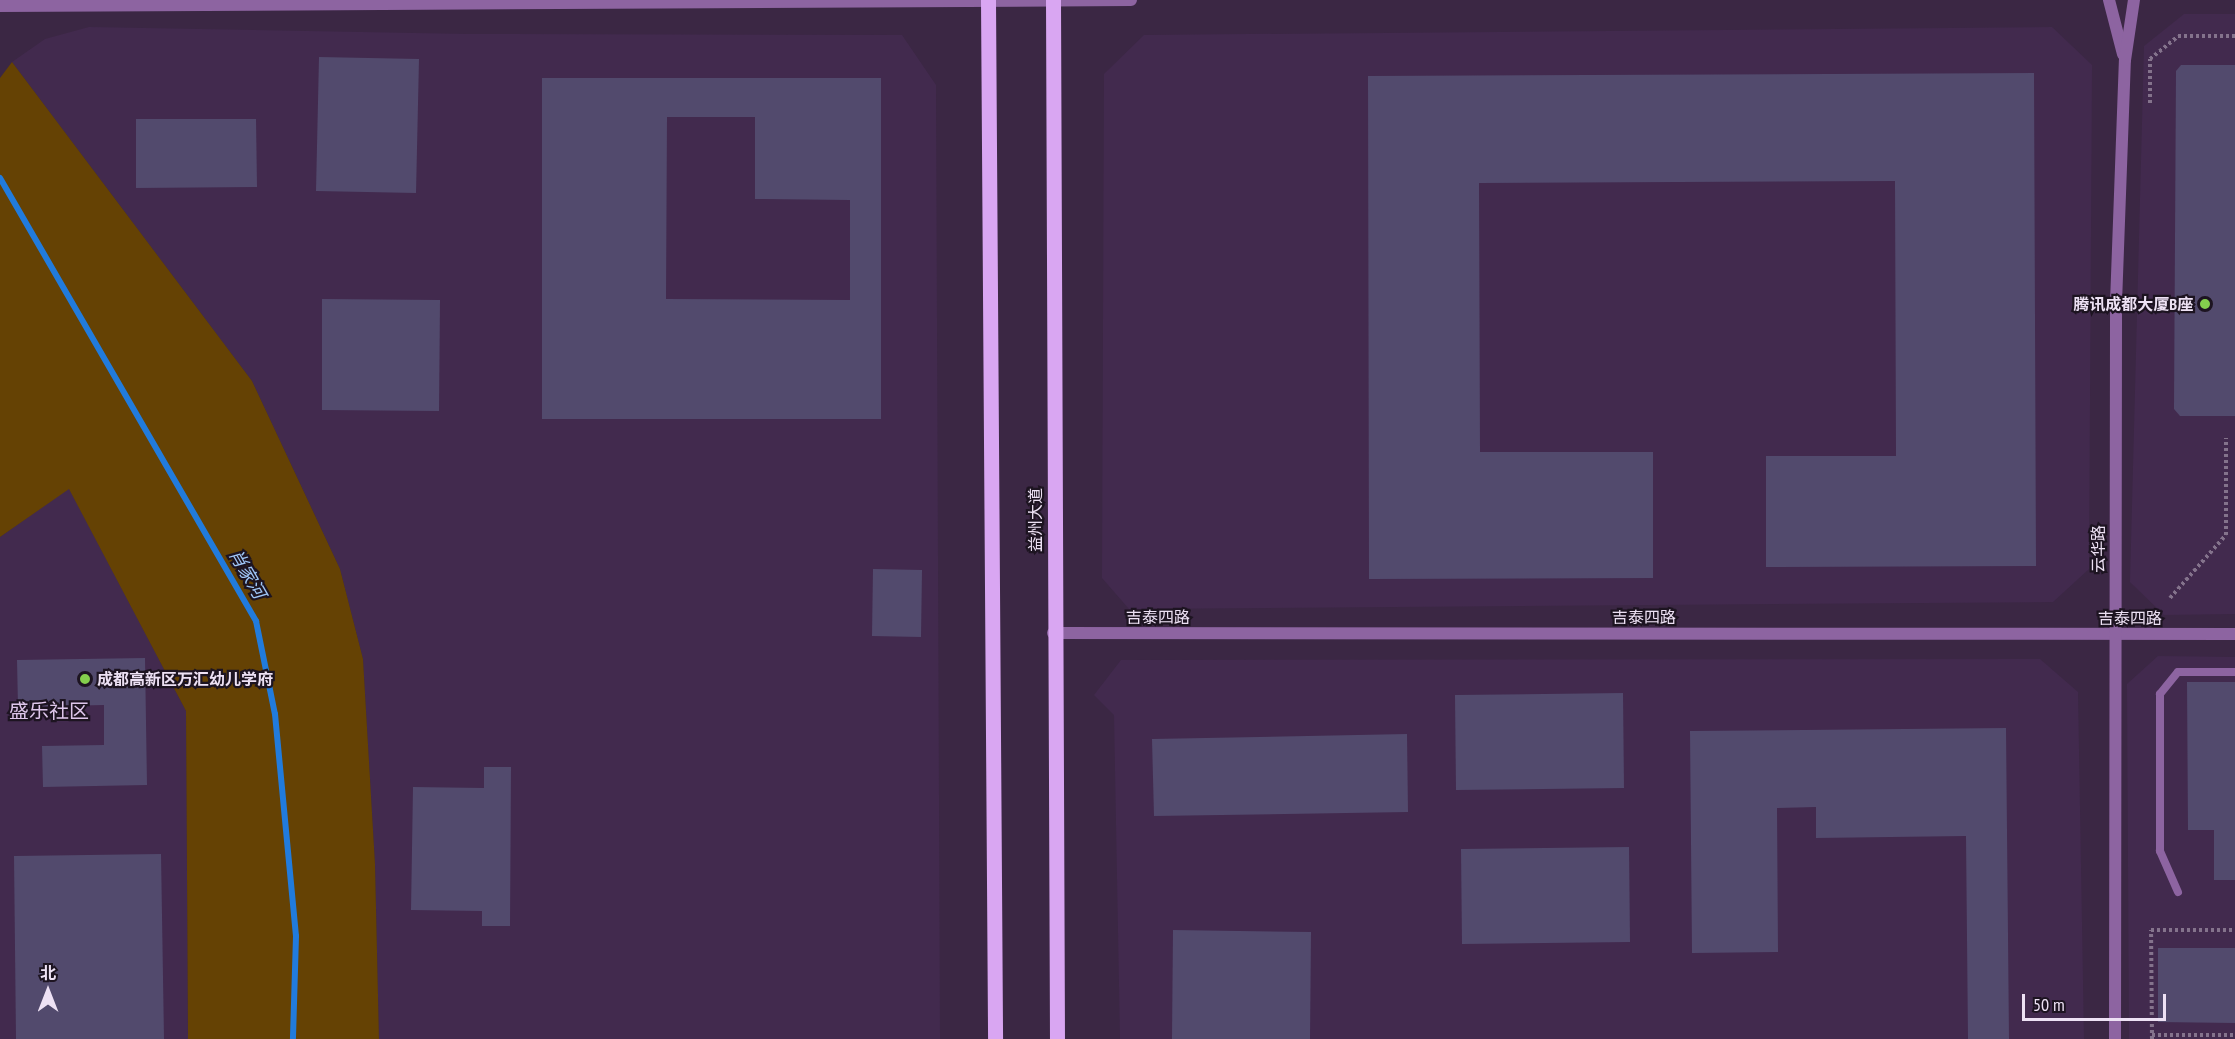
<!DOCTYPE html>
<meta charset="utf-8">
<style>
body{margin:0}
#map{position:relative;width:2235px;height:1039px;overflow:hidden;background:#3b2744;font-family:"PT Sans Narrow","Noto Sans SC",sans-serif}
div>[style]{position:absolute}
.built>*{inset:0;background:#422a4e}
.green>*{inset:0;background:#654204}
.stream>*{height:6px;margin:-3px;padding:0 3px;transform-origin:3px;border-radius:3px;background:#217bdc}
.building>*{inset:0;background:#524a6d}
.path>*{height:4px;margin-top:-2px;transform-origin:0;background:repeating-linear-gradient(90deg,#84738c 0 3px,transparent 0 6px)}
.service>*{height:8px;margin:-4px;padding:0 4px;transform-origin:4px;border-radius:4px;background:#8d64a1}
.minor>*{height:12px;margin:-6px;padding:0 6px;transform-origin:6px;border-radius:6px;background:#8d64a1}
.tertiary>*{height:12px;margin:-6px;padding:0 6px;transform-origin:6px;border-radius:6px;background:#8d64a1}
.primary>*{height:15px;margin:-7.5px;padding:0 7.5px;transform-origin:7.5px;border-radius:7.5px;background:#d9a6f2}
.dots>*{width:16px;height:16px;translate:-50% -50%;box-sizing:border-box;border:3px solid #1d1421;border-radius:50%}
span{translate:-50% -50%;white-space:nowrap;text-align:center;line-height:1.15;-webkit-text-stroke:4.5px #1d1421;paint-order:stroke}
.poi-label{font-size:16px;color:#ede1f4;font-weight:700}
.right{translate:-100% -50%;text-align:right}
.left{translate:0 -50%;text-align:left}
.street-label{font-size:16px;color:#ede1f4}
.water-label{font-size:18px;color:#9fc5f5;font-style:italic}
.quarter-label{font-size:20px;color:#ddc5ea}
.north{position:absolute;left:18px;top:961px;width:60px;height:60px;-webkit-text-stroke:4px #1d1421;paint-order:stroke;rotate:0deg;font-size:16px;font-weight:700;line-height:24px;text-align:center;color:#ede1f4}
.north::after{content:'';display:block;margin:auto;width:21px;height:27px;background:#ede1f4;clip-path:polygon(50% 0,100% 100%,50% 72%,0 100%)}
.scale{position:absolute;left:2022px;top:994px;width:144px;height:27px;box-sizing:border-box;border:3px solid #ede1f4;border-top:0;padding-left:8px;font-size:18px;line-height:21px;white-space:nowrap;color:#ede1f4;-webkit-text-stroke:4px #1d1421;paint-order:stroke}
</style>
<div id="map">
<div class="built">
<i style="clip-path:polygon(2184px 14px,2235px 14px,2235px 614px,2164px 615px,2130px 582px,2144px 46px)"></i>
<i style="clip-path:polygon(89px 27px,468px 34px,902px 35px,936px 85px,940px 1039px,379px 1039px,375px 864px,363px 659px,340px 569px,252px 381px,12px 62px,45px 39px)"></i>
<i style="clip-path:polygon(2052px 27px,2092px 65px,2089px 569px,2053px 602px,1129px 609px,1102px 578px,1104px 74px,1144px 35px)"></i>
<i style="clip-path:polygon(69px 488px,186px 711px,188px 1039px,0 1039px,0 537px)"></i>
<i style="clip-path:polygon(2158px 656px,2235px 657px,2235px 1039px,2129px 1039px,2127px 684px)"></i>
<i style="clip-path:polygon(2040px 659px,2078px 692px,2084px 1039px,1120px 1039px,1114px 715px,1094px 695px,1121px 660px)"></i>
</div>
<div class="green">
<i style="clip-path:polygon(12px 62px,252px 381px,340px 569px,363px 659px,375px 864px,379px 1039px,188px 1039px,186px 711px,69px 489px,0 537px,0 78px)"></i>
</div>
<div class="stream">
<i style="left:0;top:178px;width:512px;rotate:59.98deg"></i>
<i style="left:256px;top:621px;width:95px;rotate:78.5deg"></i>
<i style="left:275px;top:714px;width:223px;rotate:84.6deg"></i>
<i style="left:296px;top:936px;width:103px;rotate:91.7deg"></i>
</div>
<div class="building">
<i style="clip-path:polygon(319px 57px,419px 59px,416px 193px,316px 191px)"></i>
<i style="clip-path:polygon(2181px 65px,2235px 65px,2235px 416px,2180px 416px,2174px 409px,2176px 71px)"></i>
<i style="clip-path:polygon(2034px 73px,2036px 566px,1766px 567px,1766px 456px,1896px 456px,1895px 181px,1479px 183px,1480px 452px,1653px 452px,1653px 578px,1369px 579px,1368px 76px)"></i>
<i style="clip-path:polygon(evenodd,542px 78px,881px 78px,881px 419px,542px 419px,542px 78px,667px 117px,755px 117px,755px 199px,850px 200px,850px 300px,666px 299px,667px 117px)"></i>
<i style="clip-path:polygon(136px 119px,256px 119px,257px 187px,136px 188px)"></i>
<i style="clip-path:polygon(322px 299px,440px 300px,439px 411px,322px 410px)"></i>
<i style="clip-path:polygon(873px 569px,922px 570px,921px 637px,872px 636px)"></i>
<i style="clip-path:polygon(145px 658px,147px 785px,43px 787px,42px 746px,104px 745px,104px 705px,18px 707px,17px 660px)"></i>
<i style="clip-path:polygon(2187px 682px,2235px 682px,2235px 880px,2214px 880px,2214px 830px,2188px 830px)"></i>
<i style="clip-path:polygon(1623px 693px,1624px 788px,1456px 790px,1455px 695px)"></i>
<i style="clip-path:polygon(2006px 728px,2009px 1039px,1968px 1039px,1966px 836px,1816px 838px,1816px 807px,1777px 808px,1778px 952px,1692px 953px,1690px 731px)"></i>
<i style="clip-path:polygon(1407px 734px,1408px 812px,1154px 816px,1152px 739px)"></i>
<i style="clip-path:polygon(484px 767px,511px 767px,510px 926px,482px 926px,482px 911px,411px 910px,413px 787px,484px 788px)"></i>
<i style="clip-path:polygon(1629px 847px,1630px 942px,1462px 944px,1461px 849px)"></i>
<i style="clip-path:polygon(161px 854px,164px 1039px,16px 1039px,14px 856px)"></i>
<i style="clip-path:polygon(1173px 930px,1311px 932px,1310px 1039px,1172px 1039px)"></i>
<i style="clip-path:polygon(2158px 948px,2235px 948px,2235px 1023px,2158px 1022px)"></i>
</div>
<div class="path">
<i style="left:2150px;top:103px;width:44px;rotate:-90deg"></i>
<i style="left:2150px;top:59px;width:36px;rotate:-39deg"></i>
<i style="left:2178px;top:36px;width:57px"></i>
<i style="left:2170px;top:598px;width:84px;rotate:-48.4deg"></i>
<i style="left:2226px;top:535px;width:97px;rotate:-90deg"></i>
<i style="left:2152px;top:1035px;width:83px"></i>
<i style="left:2152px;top:1039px;width:109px;rotate:-90.5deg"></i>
<i style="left:2151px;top:930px;width:84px"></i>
</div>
<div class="service">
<i style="left:2178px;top:892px;width:45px;rotate:-113.7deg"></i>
<i style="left:2160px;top:851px;width:157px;rotate:-90deg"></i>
<i style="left:2160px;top:694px;width:28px;rotate:-51deg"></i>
<i style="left:2178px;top:672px;width:57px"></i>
</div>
<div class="minor">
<i style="left:2109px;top:0;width:56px;rotate:75.5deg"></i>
<i style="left:1053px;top:633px;width:1182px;rotate:0.05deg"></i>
<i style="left:2115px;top:1039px;width:736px;rotate:-89.92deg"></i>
<i style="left:2116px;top:303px;width:243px;rotate:-87.9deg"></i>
<i style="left:2125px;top:60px;width:61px;rotate:-81.5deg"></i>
</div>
<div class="tertiary">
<i style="left:0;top:6px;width:1131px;rotate:-0.3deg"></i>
</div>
<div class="primary">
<i style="left:988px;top:0;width:1039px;rotate:89.61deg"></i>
<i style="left:1053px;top:0;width:1039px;rotate:89.78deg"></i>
</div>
<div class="dots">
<i style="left:2205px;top:304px;background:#84cf4d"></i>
<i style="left:85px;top:679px;background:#84cf4d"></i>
</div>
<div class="poi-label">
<span class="right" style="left:2193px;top:304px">腾讯成都大厦B座</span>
<span class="left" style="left:97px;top:679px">成都高新区万汇幼儿学府</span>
</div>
<div class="street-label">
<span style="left:1035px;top:520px;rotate:-90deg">益州大道</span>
<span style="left:2098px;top:549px;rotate:-90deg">云华路</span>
<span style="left:1158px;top:617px">吉泰四路</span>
<span style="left:1644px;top:617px">吉泰四路</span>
<span style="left:2130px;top:618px">吉泰四路</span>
</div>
<div class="water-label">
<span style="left:247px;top:574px;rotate:60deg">肖家河</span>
</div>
<div class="quarter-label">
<span style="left:49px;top:711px">盛乐社区</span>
</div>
<div class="north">北</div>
<div class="scale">50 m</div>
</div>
